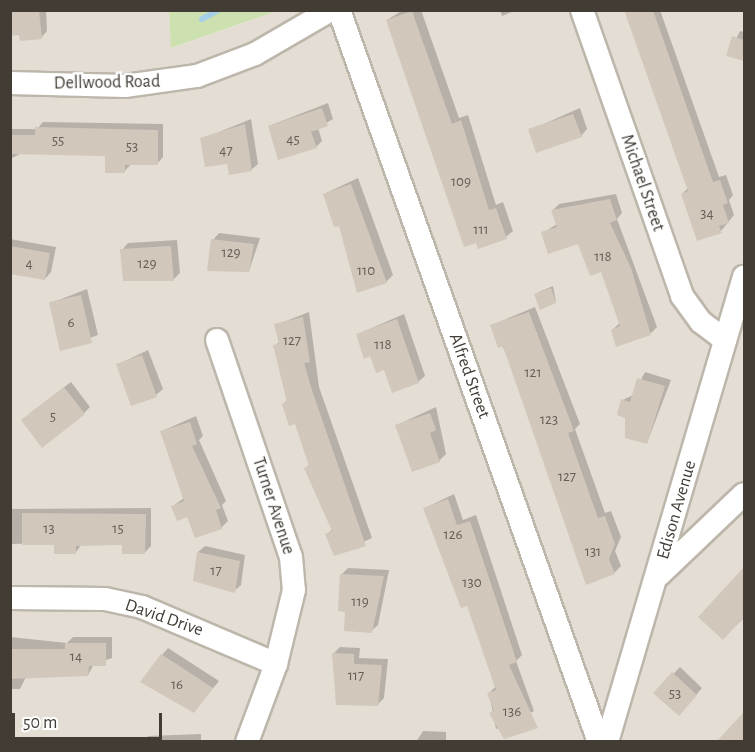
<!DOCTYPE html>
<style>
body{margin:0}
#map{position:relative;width:755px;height:752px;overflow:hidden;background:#f0ece4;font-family:"Alegreya Sans",sans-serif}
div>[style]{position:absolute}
.residential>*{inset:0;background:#e4ddd3}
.green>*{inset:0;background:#cde1b0}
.shadow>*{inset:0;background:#0003}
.stream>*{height:6px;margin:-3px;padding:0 3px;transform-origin:3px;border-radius:3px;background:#a5d0e8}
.building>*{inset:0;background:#d1c7bb}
.roads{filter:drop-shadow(2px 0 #bdb6ab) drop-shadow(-2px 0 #bdb6ab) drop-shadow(0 2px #bdb6ab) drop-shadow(0 -2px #bdb6ab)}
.street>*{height:22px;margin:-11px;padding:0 11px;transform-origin:11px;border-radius:11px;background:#fff}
span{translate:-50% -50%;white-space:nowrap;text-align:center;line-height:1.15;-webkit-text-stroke:5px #fff;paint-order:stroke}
.number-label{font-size:15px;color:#665f56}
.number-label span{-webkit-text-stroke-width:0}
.street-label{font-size:18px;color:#423c35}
.frame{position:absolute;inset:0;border:12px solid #423c35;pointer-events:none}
.scale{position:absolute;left:12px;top:713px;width:150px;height:27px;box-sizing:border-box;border:3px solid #423c35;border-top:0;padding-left:8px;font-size:18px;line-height:21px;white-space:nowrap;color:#423c35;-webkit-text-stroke:4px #fff;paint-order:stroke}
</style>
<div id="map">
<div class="residential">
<i style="clip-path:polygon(10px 11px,169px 11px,172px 48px,277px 11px,744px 11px,744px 741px,11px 741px)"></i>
</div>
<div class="green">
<i style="clip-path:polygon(169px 11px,169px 10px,277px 11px,171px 48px)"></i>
</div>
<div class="shadow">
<i style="clip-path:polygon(10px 10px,46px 10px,47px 31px,41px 38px,21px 33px)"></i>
<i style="clip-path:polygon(403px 10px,421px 10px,459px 118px,468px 115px,496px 205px,503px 202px,513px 231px,506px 237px,479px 247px,387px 20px)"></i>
<i style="clip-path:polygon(500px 10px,517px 10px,502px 16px)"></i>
<i style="clip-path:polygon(626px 10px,660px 10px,719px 177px,726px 175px,733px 195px,729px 200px,734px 215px,721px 231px,682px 194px,688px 188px)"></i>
<i style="clip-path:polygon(740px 31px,744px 32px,744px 60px,728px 55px)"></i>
<i style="clip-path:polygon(328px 103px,333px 119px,318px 128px,322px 141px,316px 147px,269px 126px)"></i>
<i style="clip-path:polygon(580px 108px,587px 129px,581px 136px,530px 130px)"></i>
<i style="clip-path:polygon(251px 119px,258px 164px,251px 170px,228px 162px,202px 139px)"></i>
<i style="clip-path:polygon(43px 122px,163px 124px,163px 157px,157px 164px,131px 164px,124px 172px,107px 154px,22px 153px,10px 159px,10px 129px,37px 129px)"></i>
<i style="clip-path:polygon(358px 178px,393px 275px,386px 282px,340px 224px,324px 194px)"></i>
<i style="clip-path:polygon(616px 194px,622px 213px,617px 219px,657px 327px,651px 333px,612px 330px,620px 323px,602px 270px,579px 242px,543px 233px,557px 224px,553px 210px,559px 204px)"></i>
<i style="clip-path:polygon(219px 233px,260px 238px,249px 271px,213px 240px)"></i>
<i style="clip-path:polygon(10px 239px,56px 247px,51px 272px,45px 279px,10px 273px)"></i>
<i style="clip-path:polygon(177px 240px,180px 273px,173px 280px,122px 250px,128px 243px)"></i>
<i style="clip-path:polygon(553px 286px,556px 302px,536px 294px,539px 292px)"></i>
<i style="clip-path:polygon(87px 289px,98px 335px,61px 349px,51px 303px)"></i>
<i style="clip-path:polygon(535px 307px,580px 424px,575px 429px,605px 513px,611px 511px,621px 537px,615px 551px,621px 566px,614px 573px,492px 325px)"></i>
<i style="clip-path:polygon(309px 312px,319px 387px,372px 538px,335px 555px,327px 534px,333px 529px,306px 468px,310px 464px,296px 422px,283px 404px,288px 400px,275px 346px,280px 341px,276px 325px)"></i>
<i style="clip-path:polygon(404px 314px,425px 376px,418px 382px,385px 368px,358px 334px)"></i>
<i style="clip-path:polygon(148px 350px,163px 389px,156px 395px,117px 365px)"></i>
<i style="clip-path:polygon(645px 372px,671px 380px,647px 443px,627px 417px,623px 400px,633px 395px)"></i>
<i style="clip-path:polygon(71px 382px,90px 407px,84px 413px,29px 414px)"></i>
<i style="clip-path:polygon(436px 407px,446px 454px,439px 461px,397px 425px)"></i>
<i style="clip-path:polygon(196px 416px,203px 436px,199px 440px,226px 501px,222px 505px,228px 521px,221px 528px,173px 506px,184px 498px,162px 431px)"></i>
<i style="clip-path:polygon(10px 423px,11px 423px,10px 456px)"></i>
<i style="clip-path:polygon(454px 494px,463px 520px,476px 515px,522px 655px,516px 661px,534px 711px,496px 729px,489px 693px,495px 687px,468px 604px,425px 508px)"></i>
<i style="clip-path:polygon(151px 508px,151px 546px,145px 552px,124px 544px,82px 544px,76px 552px,55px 543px,10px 544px,10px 509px)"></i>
<i style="clip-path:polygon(205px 546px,245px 555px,241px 585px,234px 591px,198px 552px)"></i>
<i style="clip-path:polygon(348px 568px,389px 570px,378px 625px,371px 631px,342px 574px)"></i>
<i style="clip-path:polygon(744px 570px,744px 618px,723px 638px,701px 617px)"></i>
<i style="clip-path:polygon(10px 637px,67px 643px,73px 637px,112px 637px,112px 658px,94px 664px,88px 675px,26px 677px,20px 689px,10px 689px)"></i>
<i style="clip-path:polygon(340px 647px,360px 648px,359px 658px,388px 659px,384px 698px,377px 705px,334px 653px)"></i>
<i style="clip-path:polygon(168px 648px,219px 681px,194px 711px,162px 655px)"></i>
<i style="clip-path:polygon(680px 667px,702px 688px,685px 708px,655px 693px)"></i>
<i style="clip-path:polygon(744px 714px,744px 742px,720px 742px,719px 741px)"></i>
<i style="clip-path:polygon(423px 731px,446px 732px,446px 741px,460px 742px,416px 742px)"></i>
<i style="clip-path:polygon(201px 734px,201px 742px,143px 742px,148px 736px)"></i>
<i style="clip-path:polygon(104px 740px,104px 742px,30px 742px)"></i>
</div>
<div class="stream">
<i style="left:202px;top:19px;width:18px;rotate:-29deg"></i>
</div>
<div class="building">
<i style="clip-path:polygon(10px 10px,39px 10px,42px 39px,20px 41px,19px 35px,10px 36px)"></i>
<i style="clip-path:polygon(624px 10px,653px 10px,713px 182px,720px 180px,728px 203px,723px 205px,729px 223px,719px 226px,722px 233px,697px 241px,681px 194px,688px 191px)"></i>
<i style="clip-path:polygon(412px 11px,452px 124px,461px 120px,489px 210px,496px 208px,507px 239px,478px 249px,476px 243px,464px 247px,386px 20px)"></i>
<i style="clip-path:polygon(732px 36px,744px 40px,744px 61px,726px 56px)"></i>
<i style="clip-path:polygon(322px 108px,328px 126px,311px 132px,317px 148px,278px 160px,268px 126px)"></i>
<i style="clip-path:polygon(573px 114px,582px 137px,536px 153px,528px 129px)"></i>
<i style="clip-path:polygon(245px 124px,252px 171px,229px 175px,227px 164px,205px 167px,200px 138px)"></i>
<i style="clip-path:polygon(35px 127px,158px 130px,158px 165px,125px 165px,125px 173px,105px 173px,105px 156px,10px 154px,10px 135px,35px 135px)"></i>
<i style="clip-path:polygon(351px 184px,387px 283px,357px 293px,339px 226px,334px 227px,323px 194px)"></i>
<i style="clip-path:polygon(610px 199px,617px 220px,610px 223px,631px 268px,651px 335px,616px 347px,611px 330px,620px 326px,601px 272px,590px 276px,578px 244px,548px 254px,541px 232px,557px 227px,551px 210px)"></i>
<i style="clip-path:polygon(211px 239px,254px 244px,249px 272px,207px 271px)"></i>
<i style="clip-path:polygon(10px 246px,50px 253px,45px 280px,10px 274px)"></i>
<i style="clip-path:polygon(171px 246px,174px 281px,123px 281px,120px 249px)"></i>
<i style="clip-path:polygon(551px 288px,556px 303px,540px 310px,534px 294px)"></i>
<i style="clip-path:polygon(81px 295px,92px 343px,60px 351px,49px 302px)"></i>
<i style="clip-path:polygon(529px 312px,574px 431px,568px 433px,598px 518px,605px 516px,615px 544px,609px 559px,615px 574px,586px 585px,503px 346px,498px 348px,490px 325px)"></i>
<i style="clip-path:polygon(303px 317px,310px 362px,304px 363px,313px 393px,366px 546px,334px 556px,325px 534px,332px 531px,304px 468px,309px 466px,295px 424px,289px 426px,282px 404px,287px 402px,273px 345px,279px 344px,274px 324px)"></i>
<i style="clip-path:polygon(397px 319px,419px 383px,392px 393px,384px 370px,376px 373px,370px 356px,364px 359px,356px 334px)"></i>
<i style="clip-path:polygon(142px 355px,157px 397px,131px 406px,116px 364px)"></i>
<i style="clip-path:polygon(637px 378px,665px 386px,647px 444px,625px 438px,625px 418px,617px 415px,621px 399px,630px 402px)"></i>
<i style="clip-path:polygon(64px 387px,85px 414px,42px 448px,21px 420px)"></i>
<i style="clip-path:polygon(430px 413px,436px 430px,430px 433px,440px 462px,412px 472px,395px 425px)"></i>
<i style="clip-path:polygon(190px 422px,197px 444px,192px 446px,221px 508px,216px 510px,222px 529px,195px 538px,187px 517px,177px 521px,171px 506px,184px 501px,160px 431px)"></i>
<i style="clip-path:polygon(448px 499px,457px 525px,470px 521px,517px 662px,509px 665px,538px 728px,504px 739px,489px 713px,494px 711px,487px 693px,496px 690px,467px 606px,461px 608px,423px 508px)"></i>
<i style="clip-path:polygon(22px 513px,146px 514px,145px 554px,122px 554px,122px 545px,76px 546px,76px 554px,54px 554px,54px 545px,22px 545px)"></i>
<i style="clip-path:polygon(197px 552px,240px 561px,235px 593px,193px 581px)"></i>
<i style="clip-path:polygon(744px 567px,744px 617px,723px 640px,698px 617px)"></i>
<i style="clip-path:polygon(340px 574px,384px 576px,372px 633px,344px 631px,345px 612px,338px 611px)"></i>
<i style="clip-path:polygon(65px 643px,106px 643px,106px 666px,89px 666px,88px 676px,10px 679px,10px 649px,65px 649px)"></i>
<i style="clip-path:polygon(332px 653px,354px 654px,354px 664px,382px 665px,378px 706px,336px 705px)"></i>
<i style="clip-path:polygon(161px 654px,213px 688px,194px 713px,140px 682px)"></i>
<i style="clip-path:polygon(672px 672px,697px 695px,679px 716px,653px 693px)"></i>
<i style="clip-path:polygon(744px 712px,744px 741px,717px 741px)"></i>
</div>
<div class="roads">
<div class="street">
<i style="left:339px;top:10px;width:777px;rotate:70.45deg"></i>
<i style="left:582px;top:10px;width:303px;rotate:70.7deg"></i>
<i style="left:682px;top:296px;width:32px;rotate:54deg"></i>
<i style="left:701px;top:322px;width:30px;rotate:37deg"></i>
<i style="left:10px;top:83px;width:115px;rotate:1.5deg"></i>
<i style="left:125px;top:86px;width:73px;rotate:-7.9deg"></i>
<i style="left:197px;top:76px;width:62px;rotate:-20.8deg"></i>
<i style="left:255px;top:54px;width:88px;rotate:-30.1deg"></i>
<i style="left:217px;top:340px;width:229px;rotate:71.2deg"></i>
<i style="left:291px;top:557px;width:33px;rotate:85deg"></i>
<i style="left:294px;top:590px;width:76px;rotate:103.7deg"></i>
<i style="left:276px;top:664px;width:83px;rotate:110.4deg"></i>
<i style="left:659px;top:575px;width:117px;rotate:-43.6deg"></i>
<i style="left:10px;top:598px;width:95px;rotate:0.6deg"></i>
<i style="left:105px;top:599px;width:38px;rotate:12deg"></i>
<i style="left:142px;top:607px;width:146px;rotate:23deg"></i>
<i style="left:607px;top:742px;width:485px;rotate:-73.6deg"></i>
</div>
</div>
<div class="number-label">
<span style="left:293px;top:140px">45</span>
<span style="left:58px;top:141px">55</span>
<span style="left:132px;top:147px">53</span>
<span style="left:226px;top:151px">47</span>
<span style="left:461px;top:182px">109</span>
<span style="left:707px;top:214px">34</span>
<span style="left:481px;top:230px">111</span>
<span style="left:231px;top:253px">129</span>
<span style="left:603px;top:257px">118</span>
<span style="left:29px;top:264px">4</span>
<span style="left:147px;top:264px">129</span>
<span style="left:366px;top:271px">110</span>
<span style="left:71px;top:323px">6</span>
<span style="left:292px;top:341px">127</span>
<span style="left:383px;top:345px">118</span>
<span style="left:533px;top:373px">121</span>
<span style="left:53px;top:417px">5</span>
<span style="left:549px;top:420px">123</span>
<span style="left:567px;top:477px">127</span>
<span style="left:49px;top:529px">13</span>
<span style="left:118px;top:529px">15</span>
<span style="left:453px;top:535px">126</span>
<span style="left:593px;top:552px">131</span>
<span style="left:216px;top:571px">17</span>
<span style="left:472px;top:583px">130</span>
<span style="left:360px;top:602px">119</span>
<span style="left:76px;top:657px">14</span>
<span style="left:356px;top:676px">117</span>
<span style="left:177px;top:685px">16</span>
<span style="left:675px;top:694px">53</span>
<span style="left:512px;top:712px">136</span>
</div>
<div class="street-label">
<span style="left:107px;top:83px;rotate:-1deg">Dellwood Road</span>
<span style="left:642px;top:183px;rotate:71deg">Michael Street</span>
<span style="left:469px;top:376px;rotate:70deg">Alfred Street</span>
<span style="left:273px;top:506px;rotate:72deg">Turner Avenue</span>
<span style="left:677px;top:510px;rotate:-74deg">Edison Avenue</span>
<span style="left:164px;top:618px;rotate:19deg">David Drive</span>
</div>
<div class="frame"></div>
<div class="scale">50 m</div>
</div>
